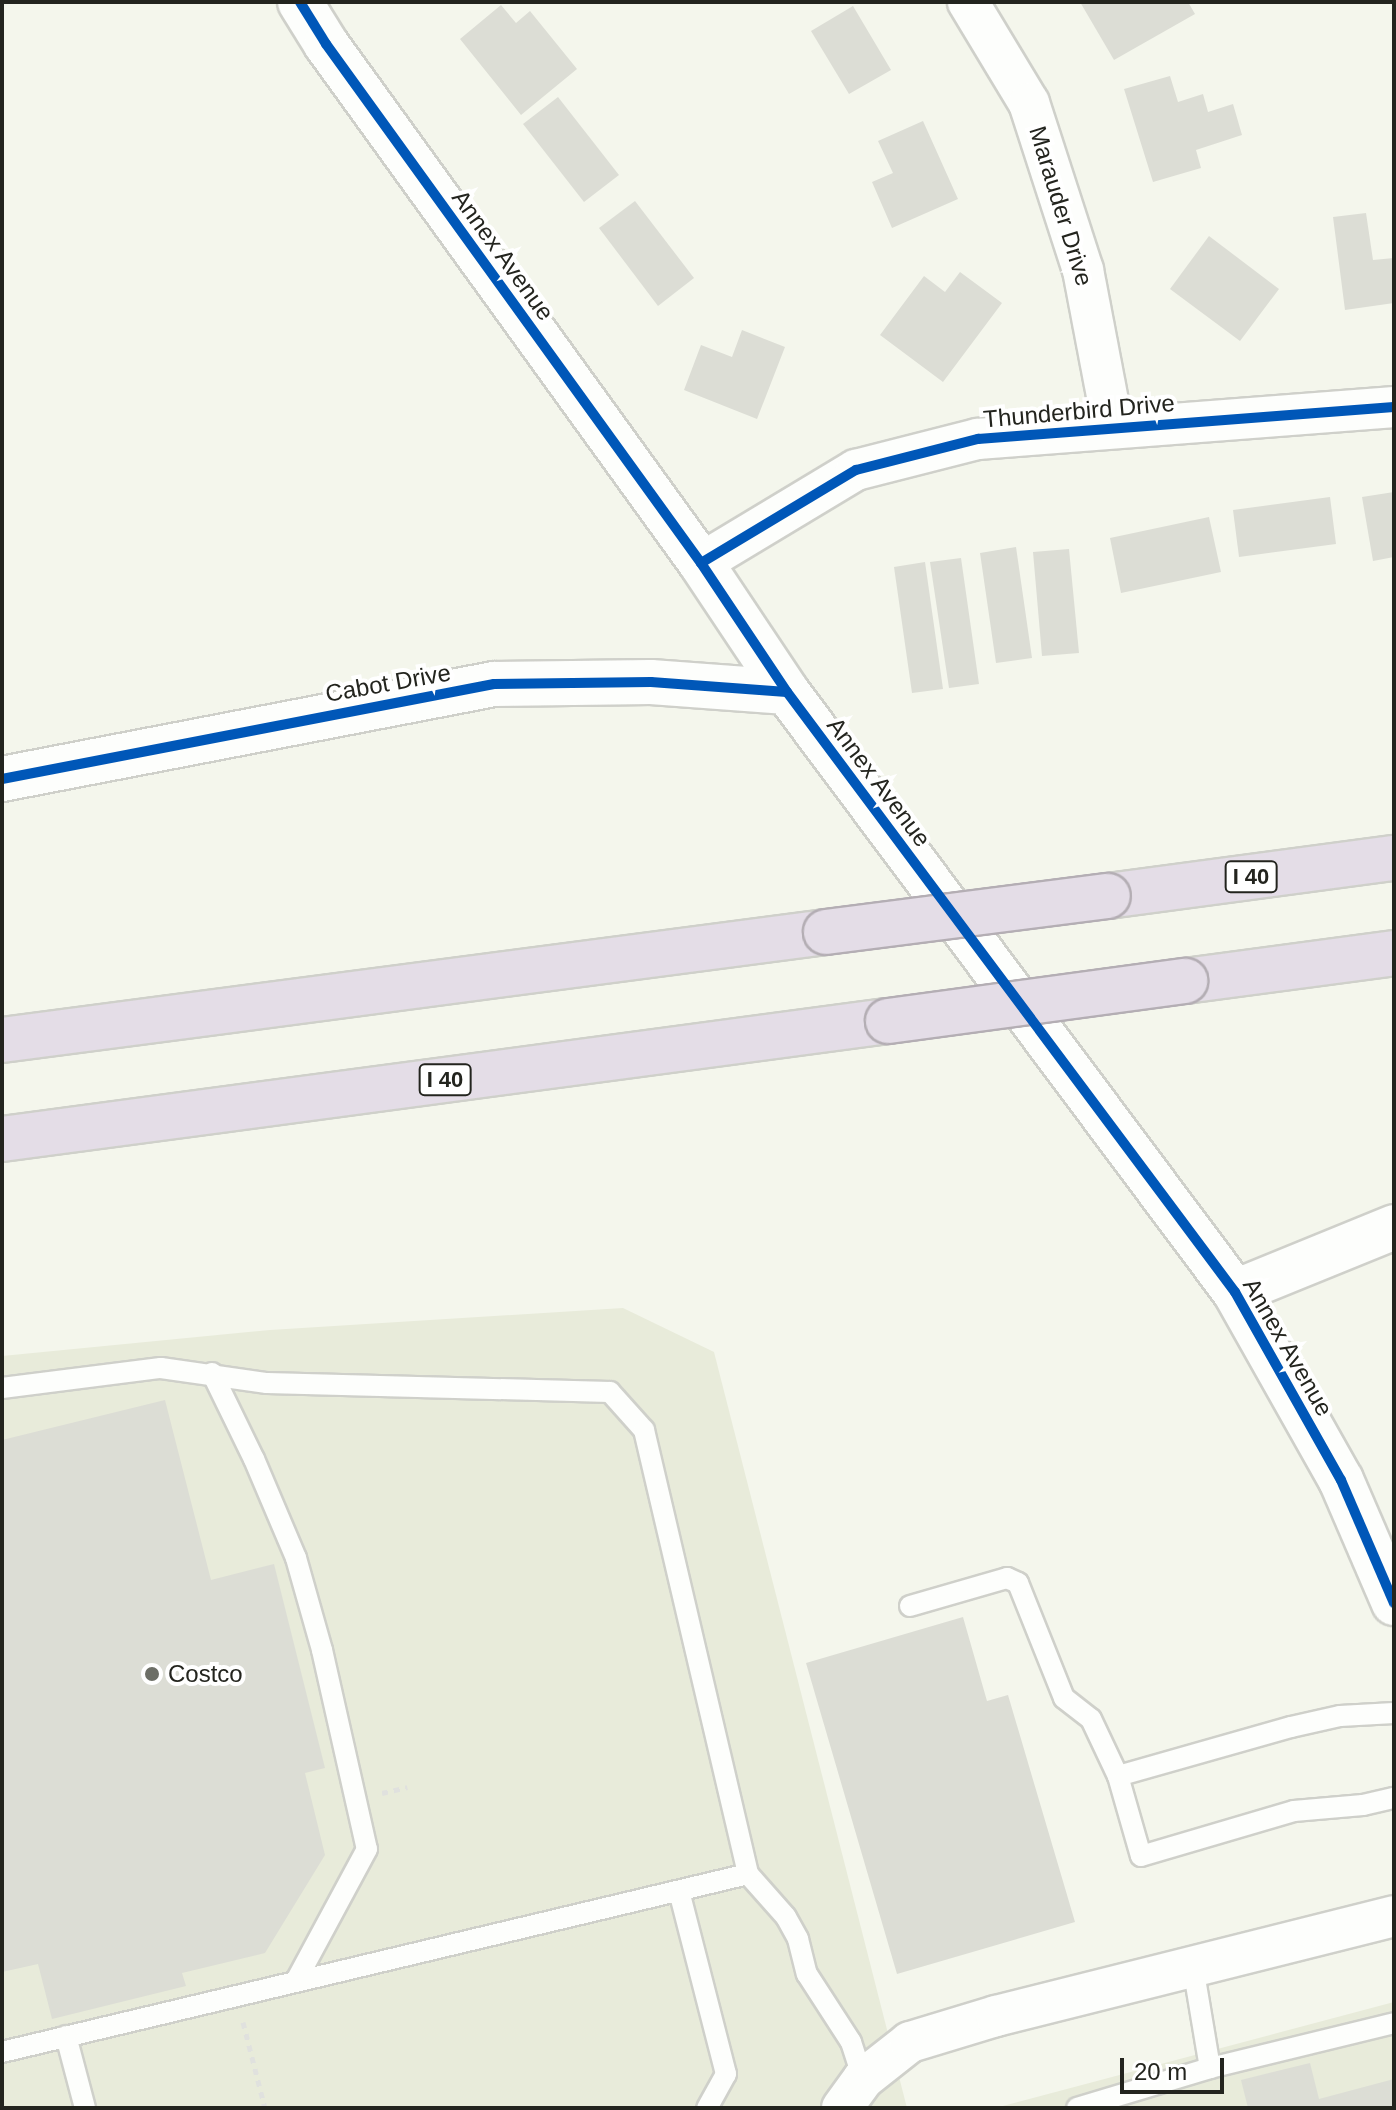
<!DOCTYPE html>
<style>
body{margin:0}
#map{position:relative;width:1396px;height:2110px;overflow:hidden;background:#f4f6ec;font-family:Arial,sans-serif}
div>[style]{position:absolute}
.built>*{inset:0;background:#e8ebda}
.building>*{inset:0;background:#dcddd5}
.path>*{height:5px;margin-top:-2.5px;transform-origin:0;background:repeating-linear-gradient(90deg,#e0e1de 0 6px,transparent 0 12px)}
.roads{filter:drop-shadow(2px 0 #cfd0ca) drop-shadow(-2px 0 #cfd0ca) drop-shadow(0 2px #cfd0ca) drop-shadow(0 -2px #cfd0ca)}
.service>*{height:20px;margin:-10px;padding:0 10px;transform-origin:10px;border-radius:10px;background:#fdfefc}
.minor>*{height:40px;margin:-20px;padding:0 20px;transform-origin:20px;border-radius:20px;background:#fdfefc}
.tertiary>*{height:44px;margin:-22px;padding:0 22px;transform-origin:22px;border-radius:22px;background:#fdfefc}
.motorway>*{height:44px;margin:-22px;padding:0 22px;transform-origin:22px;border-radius:22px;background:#e4dde7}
.bridges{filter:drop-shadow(2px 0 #b4aeb4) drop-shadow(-2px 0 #b4aeb4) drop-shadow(0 2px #b4aeb4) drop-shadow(0 -2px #b4aeb4)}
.motorway-bridge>*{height:44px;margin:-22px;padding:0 22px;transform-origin:22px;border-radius:22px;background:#e4dde7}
.cycleway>*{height:10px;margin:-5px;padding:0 5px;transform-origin:5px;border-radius:5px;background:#0057b8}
.dots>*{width:22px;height:22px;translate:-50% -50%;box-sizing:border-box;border:4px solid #fff;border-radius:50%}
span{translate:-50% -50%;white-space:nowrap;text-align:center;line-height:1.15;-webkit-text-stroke:8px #fff;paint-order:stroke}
.shield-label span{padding:2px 6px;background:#fff;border:2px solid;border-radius:6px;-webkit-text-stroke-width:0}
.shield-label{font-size:22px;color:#23241e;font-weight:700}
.street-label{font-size:24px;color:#23241e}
.poi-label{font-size:24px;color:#23241e}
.left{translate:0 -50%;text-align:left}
.frame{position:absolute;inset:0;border:4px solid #23241e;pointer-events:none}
.scale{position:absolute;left:1120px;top:2058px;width:104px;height:36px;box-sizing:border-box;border:4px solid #23241e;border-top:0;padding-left:10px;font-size:24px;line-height:28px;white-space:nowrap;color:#23241e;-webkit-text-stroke:6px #fff;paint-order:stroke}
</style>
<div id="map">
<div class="built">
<i style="clip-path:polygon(623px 1308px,714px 1352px,907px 2108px,2px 2108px,2px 1356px,270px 1330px)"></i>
<i style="clip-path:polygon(1394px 2002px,1394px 2108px,995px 2108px)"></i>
</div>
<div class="building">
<i style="clip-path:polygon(1080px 2px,1188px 2px,1195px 14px,1114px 60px)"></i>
<i style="clip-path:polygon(501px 5px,516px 23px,530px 11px,577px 69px,521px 115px,460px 39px)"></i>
<i style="clip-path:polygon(853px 6px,891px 70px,849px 94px,811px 31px)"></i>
<i style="clip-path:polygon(1170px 76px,1178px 102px,1203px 94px,1208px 112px,1233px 104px,1242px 135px,1196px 150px,1201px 168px,1153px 182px,1124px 89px)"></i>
<i style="clip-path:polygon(558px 97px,619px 175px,584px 202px,523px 124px)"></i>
<i style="clip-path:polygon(923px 121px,958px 199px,892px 228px,872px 182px,893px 173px,878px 141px)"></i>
<i style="clip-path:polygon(635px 201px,694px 278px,658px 306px,599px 228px)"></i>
<i style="clip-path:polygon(1366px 213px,1373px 260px,1394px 258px,1394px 303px,1345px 310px,1333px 217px)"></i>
<i style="clip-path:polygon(1209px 236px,1279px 289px,1240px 341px,1170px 289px)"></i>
<i style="clip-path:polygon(960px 272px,1002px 303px,943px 382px,880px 335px,924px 276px,945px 292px)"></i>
<i style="clip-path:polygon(742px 330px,785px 347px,757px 419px,684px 390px,701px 345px,732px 357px)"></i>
<i style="clip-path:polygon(1394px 492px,1394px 557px,1373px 561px,1362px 497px)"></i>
<i style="clip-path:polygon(1330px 497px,1336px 544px,1239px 557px,1233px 510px)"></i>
<i style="clip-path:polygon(1209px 517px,1221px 572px,1121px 593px,1110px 538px)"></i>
<i style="clip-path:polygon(1016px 547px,1032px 658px,996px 663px,980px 553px)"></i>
<i style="clip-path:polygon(1069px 549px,1079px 653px,1042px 656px,1033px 552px)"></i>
<i style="clip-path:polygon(961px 558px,979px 684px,949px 688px,930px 562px)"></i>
<i style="clip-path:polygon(925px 562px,943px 689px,912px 693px,894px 567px)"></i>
<i style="clip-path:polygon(165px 1400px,211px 1580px,274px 1564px,325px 1768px,305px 1773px,325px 1855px,265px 1953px,182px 1973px,186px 1986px,52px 2019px,38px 1964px,2px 1972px,2px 1440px)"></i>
<i style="clip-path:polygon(963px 1617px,987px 1701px,1008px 1695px,1075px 1922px,897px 1974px,806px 1663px)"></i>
<i style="clip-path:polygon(1310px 2063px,1319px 2099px,1394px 2079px,1394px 2108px,1248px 2108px,1241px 2080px)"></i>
</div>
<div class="path">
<i style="left:382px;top:1793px;width:26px;rotate:-13deg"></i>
<i style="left:243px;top:2022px;width:89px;rotate:75.7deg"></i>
</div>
<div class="roads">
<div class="service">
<i style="left:212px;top:1373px;width:96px;rotate:64deg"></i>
<i style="left:254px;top:1459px;width:108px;rotate:67deg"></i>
<i style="left:296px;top:1558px;width:96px;rotate:74.2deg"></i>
<i style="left:322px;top:1650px;width:204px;rotate:77.3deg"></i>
<i style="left:367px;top:1849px;width:150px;rotate:118.3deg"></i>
<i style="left:2px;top:1388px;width:160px;rotate:-7.2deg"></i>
<i style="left:161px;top:1368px;width:107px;rotate:8.1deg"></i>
<i style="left:267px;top:1383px;width:343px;rotate:1.5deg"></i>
<i style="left:610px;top:1392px;width:51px;rotate:48.2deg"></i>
<i style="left:644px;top:1430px;width:456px;rotate:76.8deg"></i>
<i style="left:748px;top:1874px;width:57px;rotate:48.5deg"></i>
<i style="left:786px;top:1917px;width:25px;rotate:61deg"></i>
<i style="left:798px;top:1939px;width:36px;rotate:76deg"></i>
<i style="left:807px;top:1974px;width:81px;rotate:57.1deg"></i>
<i style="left:851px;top:2042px;width:39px;rotate:72deg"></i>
<i style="left:910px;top:1606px;width:101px;rotate:-16.1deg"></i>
<i style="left:1007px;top:1578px;width:12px;rotate:24deg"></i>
<i style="left:1018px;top:1583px;width:124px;rotate:68.2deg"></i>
<i style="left:1064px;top:1698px;width:34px;rotate:38deg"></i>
<i style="left:1091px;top:1719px;width:63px;rotate:64.7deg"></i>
<i style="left:1118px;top:1776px;width:83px;rotate:74deg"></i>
<i style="left:1141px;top:1856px;width:159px;rotate:-16.4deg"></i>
<i style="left:1294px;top:1811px;width:69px;rotate:-5deg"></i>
<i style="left:1363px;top:1805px;width:32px;rotate:-13deg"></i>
<i style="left:1118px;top:1776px;width:180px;rotate:-15.8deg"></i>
<i style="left:1291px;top:1727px;width:50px;rotate:-12.7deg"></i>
<i style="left:1340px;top:1716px;width:54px;rotate:-3.2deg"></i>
<i style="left:679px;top:1891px;width:189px;rotate:75.6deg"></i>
<i style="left:726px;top:2074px;width:39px;rotate:119deg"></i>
<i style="left:66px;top:2036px;width:74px;rotate:75.2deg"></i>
<i style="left:2px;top:2052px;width:767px;rotate:-13.42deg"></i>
<i style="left:1210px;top:2068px;width:189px;rotate:-13.7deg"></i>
<i style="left:1077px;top:2108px;width:139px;rotate:-16.7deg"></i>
<i style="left:1210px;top:2068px;width:103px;rotate:-99.5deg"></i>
</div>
<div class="minor">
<i style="left:968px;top:2px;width:118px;rotate:58.9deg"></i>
<i style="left:1029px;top:103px;width:176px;rotate:72.1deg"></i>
<i style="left:1083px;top:270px;width:160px;rotate:79.2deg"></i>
<i style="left:701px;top:563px;width:181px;rotate:-31deg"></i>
<i style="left:856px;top:470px;width:126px;rotate:-14.3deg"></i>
<i style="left:978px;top:439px;width:417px;rotate:-4.4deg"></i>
<i style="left:842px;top:2108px;width:36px;rotate:-54deg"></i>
<i style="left:863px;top:2079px;width:60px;rotate:-38.2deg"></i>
<i style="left:910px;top:2042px;width:90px;rotate:-16.8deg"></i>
<i style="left:996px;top:2016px;width:410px;rotate:-14.1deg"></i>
</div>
<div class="tertiary">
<i style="left:300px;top:2px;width:49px;rotate:58.2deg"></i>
<i style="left:326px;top:44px;width:640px;rotate:54.15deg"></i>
<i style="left:701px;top:563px;width:155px;rotate:56.3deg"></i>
<i style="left:787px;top:692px;width:749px;rotate:53.25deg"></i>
<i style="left:1235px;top:1292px;width:216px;rotate:60.6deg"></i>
<i style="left:1341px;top:1480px;width:134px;rotate:66.7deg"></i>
<i style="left:2px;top:779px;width:501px;rotate:-10.93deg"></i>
<i style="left:494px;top:684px;width:157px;rotate:-0.7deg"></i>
<i style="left:651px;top:682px;width:136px;rotate:4.2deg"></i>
<i style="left:1235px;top:1292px;width:172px;rotate:-22.2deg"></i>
</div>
<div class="motorway">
<i style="left:1108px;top:896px;width:289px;rotate:-7.6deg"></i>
<i style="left:1185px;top:981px;width:211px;rotate:-7.6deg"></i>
<i style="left:2px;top:1040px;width:831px;rotate:-7.47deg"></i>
<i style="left:2px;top:1139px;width:894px;rotate:-7.59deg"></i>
</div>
</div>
<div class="bridges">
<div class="motorway-bridge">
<i style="left:826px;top:932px;width:284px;rotate:-7.3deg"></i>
<i style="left:888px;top:1021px;width:300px;rotate:-7.7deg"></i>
</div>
</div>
<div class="cycleway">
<i style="left:300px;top:2px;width:49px;rotate:58.2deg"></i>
<i style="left:326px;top:44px;width:640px;rotate:54.15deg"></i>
<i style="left:701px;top:563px;width:155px;rotate:56.3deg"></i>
<i style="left:787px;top:692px;width:749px;rotate:53.25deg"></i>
<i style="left:1235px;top:1292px;width:216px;rotate:60.6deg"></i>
<i style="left:1341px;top:1480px;width:134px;rotate:66.7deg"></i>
<i style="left:701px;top:563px;width:181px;rotate:-31deg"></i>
<i style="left:856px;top:470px;width:126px;rotate:-14.3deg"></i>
<i style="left:978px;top:439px;width:417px;rotate:-4.4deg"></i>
<i style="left:2px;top:779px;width:501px;rotate:-10.93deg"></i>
<i style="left:494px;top:684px;width:157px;rotate:-0.7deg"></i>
<i style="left:651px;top:682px;width:136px;rotate:4.2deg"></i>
</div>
<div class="dots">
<i style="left:152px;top:1674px;background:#6c6e66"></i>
</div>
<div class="shield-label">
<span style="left:1251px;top:877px">I 40</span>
<span style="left:445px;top:1080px">I 40</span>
</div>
<div class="street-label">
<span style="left:1061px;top:206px;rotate:73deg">Marauder Drive</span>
<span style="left:503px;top:255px;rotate:54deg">Annex Avenue</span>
<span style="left:1079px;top:411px;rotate:-5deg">Thunderbird Drive</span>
<span style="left:388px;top:683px;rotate:-10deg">Cabot Drive</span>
<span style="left:879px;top:782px;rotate:53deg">Annex Avenue</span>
<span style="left:1288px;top:1347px;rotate:60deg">Annex Avenue</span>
</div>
<div class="poi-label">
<span class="left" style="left:168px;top:1674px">Costco</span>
</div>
<div class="frame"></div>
<div class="scale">20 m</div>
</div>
